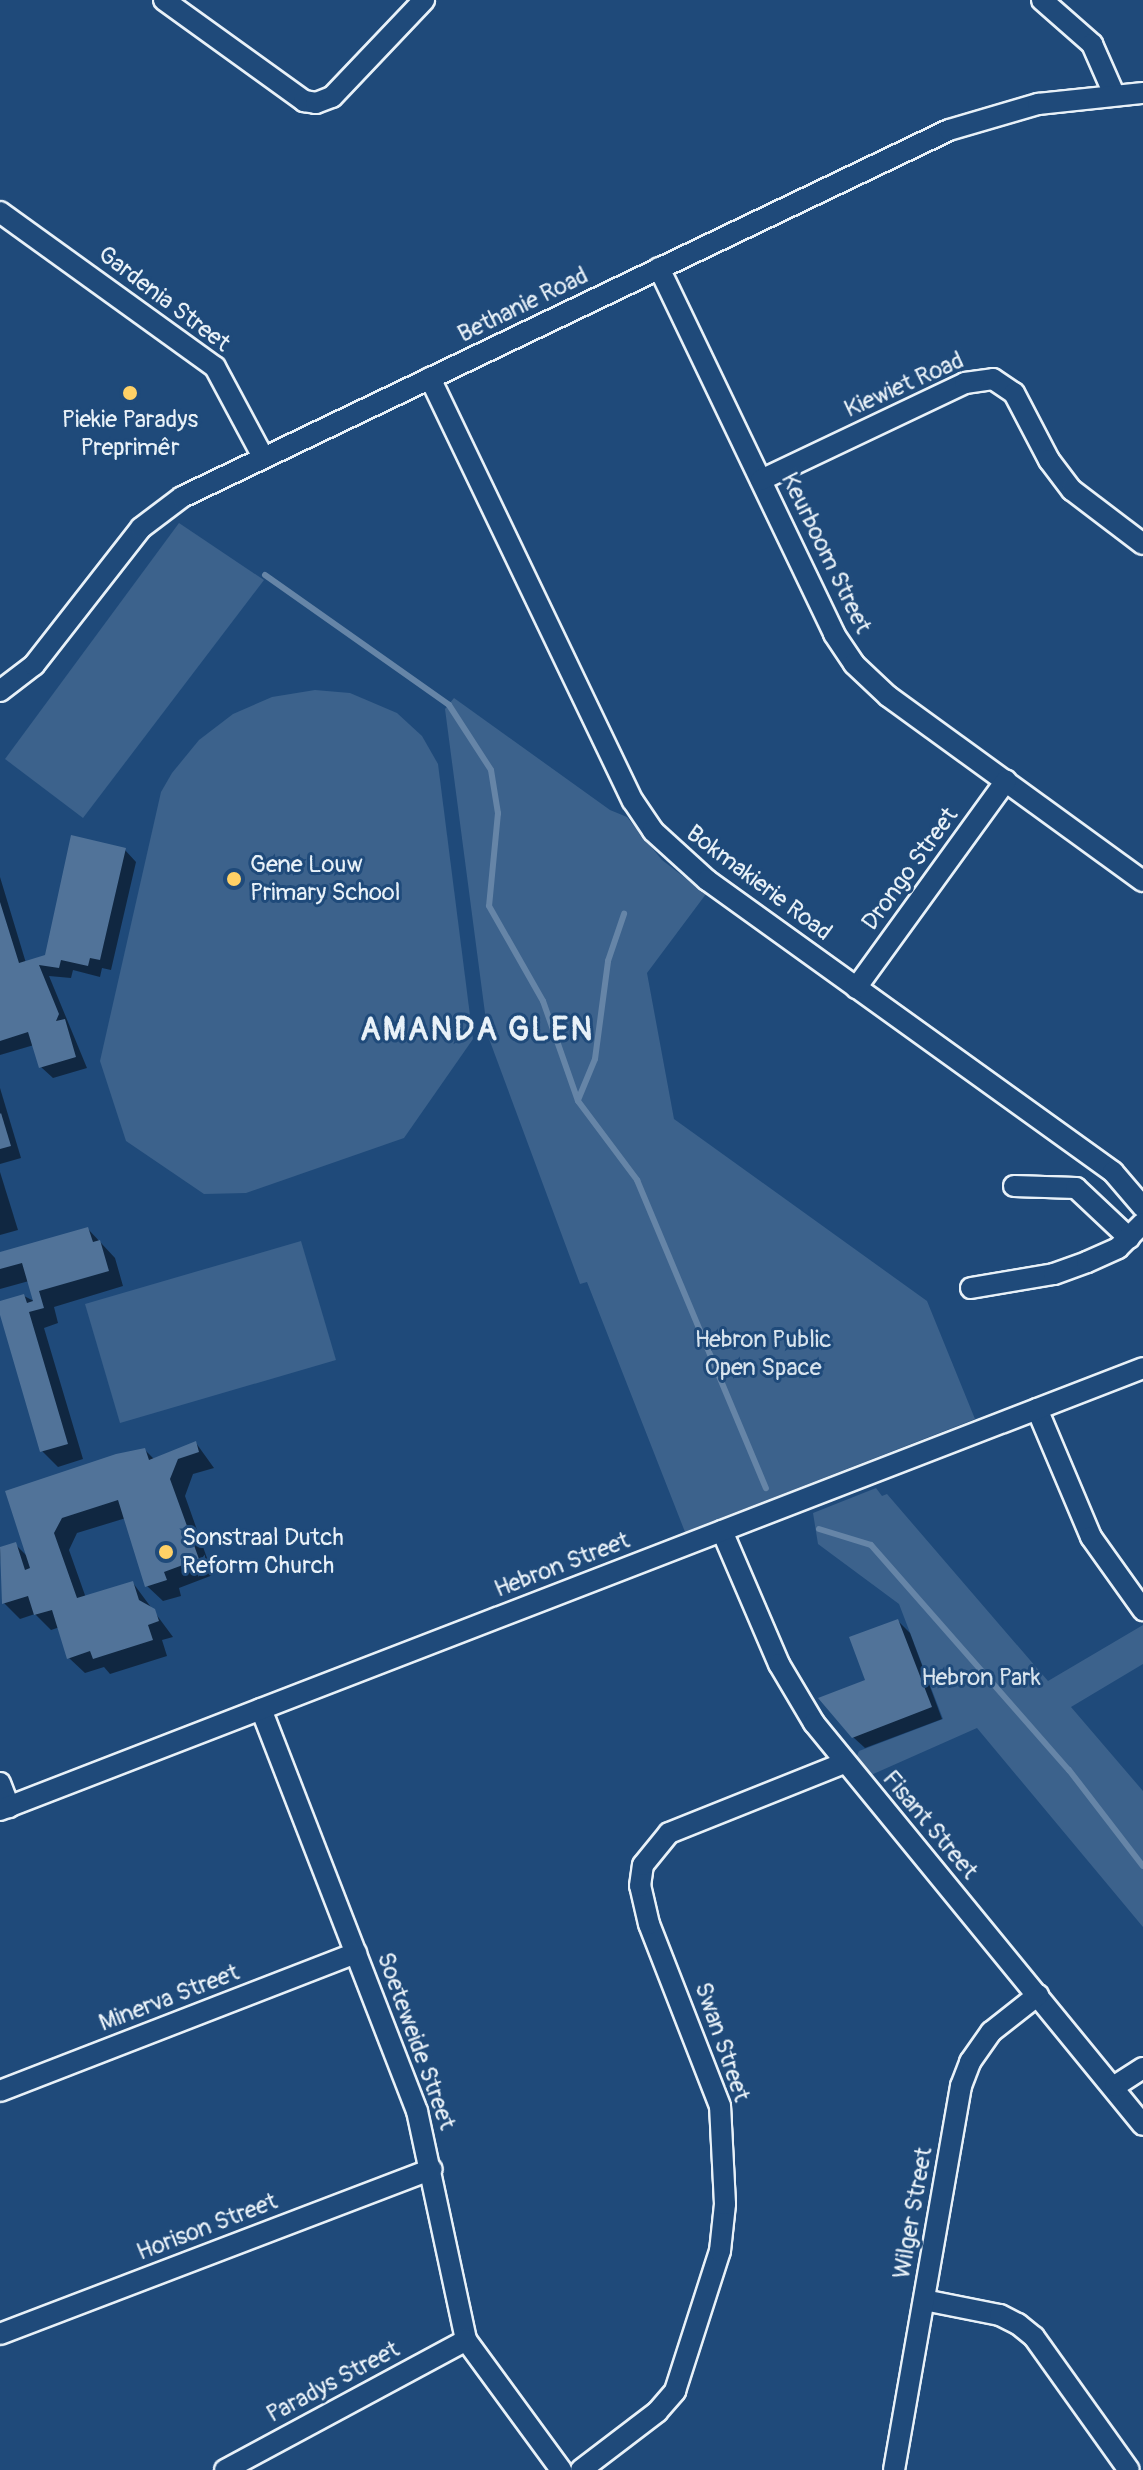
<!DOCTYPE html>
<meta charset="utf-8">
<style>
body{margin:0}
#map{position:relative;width:1143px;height:2470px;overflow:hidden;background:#1f4a7a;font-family:Pangolin,sans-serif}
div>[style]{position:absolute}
.green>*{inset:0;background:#3c628c}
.shadow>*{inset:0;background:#0007}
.stream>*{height:6px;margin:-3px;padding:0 3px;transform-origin:3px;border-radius:3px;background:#6685a7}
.building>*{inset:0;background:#517399}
.roads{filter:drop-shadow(2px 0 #e8f1f8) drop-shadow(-2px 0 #e8f1f8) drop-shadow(0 2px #e8f1f8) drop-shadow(0 -2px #e8f1f8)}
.minor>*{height:20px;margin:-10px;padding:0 10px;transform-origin:10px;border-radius:10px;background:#1f4a7a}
.dots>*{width:22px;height:22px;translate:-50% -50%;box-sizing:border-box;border:4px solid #1f4a7a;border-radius:50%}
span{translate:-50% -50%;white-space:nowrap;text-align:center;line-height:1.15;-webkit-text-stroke:6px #1f4a7a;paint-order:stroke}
.street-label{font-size:24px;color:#e8f1f8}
.poi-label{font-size:24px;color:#e8f1f8}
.left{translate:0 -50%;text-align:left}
.park-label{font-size:24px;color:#d7e3ed}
.district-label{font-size:32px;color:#e8f1f8;font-weight:700;letter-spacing:2px}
</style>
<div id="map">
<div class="green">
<i style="clip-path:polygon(179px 523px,264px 580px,83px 818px,5px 759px)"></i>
<i style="clip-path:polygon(315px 690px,350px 693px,397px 713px,422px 736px,438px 764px,473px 1039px,404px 1138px,246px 1193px,204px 1194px,126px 1141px,100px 1061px,161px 792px,172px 773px,199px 740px,233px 714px,272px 697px)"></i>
<i style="clip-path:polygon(454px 698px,610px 810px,627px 817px,662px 860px,706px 894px,647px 973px,674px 1119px,927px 1301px,975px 1419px,685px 1532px,587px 1282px,580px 1284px,488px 1036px,445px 709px)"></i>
<i style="clip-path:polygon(301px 1241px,336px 1360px,120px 1423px,85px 1304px)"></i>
<i style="clip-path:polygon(876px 1488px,882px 1496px,887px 1494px,1048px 1681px,1143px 1625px,1143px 1664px,1071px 1707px,1143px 1791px,1143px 1927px,977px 1728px,871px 1775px,856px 1758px,859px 1751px,943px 1719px,899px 1604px,818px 1544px,813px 1513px)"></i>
</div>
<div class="shadow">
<i style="clip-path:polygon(125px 850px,136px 862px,111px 970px,102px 968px,100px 977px,73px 970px,71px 978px,49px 976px,87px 1068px,53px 1078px,41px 1067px,34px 1045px,0 1055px,0 877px,26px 963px,46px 957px)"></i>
<i style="clip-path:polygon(0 1088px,21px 1158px,0 1164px)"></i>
<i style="clip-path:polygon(0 1172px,18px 1230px,0 1235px)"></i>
<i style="clip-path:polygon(88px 1229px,115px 1258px,123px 1286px,54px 1307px,58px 1323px,44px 1328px,83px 1459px,58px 1467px,42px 1451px,0 1308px,0 1303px,24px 1296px,36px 1302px,29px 1281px,0 1289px,0 1255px)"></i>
<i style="clip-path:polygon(196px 1443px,214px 1468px,193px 1474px,185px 1496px,213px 1575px,179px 1588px,181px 1596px,163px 1601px,147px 1586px,126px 1518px,77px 1533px,69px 1550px,86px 1598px,133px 1583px,173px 1637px,162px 1640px,167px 1656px,110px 1674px,104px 1667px,85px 1673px,69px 1658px,60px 1627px,51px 1630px,35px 1614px,20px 1619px,4px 1603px,0 1549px,15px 1544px,29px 1558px,7px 1493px,145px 1450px,155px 1460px)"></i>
<i style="clip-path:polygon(898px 1621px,910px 1633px,942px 1719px,865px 1748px,853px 1737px,868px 1681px)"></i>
</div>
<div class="stream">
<i style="left:265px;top:575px;width:225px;rotate:35.2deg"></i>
<i style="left:449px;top:705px;width:77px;rotate:57.1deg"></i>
<i style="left:491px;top:770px;width:44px;rotate:80.8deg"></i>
<i style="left:498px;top:813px;width:93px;rotate:95.5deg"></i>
<i style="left:489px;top:906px;width:109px;rotate:60.4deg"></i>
<i style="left:543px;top:1001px;width:106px;rotate:70.7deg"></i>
<i style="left:578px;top:1101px;width:99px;rotate:53.2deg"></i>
<i style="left:637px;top:1180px;width:334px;rotate:67.3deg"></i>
<i style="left:578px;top:1100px;width:44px;rotate:-67.5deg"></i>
<i style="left:595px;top:1059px;width:99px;rotate:-82.4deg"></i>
<i style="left:608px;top:961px;width:50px;rotate:-71.2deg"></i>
<i style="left:819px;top:1529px;width:54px;rotate:17.1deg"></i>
<i style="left:871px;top:1545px;width:300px;rotate:48.7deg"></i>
<i style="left:1069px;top:1770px;width:121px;rotate:52.4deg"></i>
</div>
<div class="building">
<i style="clip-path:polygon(71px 835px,126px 848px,100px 960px,90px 958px,88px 966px,61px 960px,59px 968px,39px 965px,59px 1014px,56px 1021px,65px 1019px,76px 1057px,39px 1068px,28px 1032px,0 1041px,0 902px,19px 963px,45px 955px)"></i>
<i style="clip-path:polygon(1px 1113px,11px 1146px,0 1149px,0 1114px)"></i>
<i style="clip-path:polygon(88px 1227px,93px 1242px,100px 1240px,109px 1271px,39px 1291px,44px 1308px,29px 1312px,68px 1444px,40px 1452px,0 1315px,0 1301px,24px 1294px,27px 1303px,33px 1301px,22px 1263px,0 1269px,0 1252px)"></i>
<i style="clip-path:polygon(196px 1441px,199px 1452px,178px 1459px,170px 1479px,199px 1559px,164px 1572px,167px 1580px,145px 1587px,118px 1500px,62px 1518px,54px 1533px,77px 1598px,133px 1581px,139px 1600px,155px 1609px,159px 1621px,148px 1625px,153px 1640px,93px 1659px,90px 1651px,67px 1659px,52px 1610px,34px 1615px,28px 1596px,2px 1604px,0 1547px,16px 1542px,25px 1570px,30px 1568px,5px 1491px,116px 1454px,145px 1448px,149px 1460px)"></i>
<i style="clip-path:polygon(898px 1619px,932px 1707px,852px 1738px,818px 1698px,865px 1680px,849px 1637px)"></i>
</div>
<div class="roads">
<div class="minor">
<i style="left:164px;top:0;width:173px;rotate:35.8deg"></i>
<i style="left:304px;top:101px;width:12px;rotate:9deg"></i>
<i style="left:316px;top:103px;width:17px;rotate:-21deg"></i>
<i style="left:332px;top:97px;width:134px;rotate:-46.5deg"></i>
<i style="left:1042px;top:0;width:67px;rotate:41.3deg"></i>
<i style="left:1092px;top:44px;width:55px;rotate:66.3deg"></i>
<i style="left:0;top:212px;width:265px;rotate:35.8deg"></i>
<i style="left:215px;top:367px;width:102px;rotate:61.9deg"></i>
<i style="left:659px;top:268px;width:406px;rotate:64.4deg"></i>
<i style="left:834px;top:634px;width:36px;rotate:56deg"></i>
<i style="left:854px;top:664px;width:47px;rotate:43.3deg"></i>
<i style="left:888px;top:696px;width:315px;rotate:36deg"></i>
<i style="left:430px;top:378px;width:469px;rotate:64.4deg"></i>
<i style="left:633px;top:801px;width:36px;rotate:56deg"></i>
<i style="left:653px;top:831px;width:73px;rotate:42.2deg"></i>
<i style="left:707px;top:880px;width:500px;rotate:35.72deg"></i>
<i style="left:1113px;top:1172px;width:46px;rotate:49.4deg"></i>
<i style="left:761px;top:480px;width:226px;rotate:-25.4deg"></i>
<i style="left:965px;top:383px;width:28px;rotate:-8deg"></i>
<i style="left:993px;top:379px;width:25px;rotate:34deg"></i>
<i style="left:1014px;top:393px;width:76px;rotate:62.4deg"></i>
<i style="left:1049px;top:460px;width:38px;rotate:53deg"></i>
<i style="left:1072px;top:490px;width:89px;rotate:37.3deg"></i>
<i style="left:0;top:691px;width:43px;rotate:-37.4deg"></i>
<i style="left:34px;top:665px;width:174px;rotate:-52deg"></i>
<i style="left:141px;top:528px;width:51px;rotate:-37.1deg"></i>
<i style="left:182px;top:497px;width:850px;rotate:-25.57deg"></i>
<i style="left:949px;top:130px;width:93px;rotate:-16.3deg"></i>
<i style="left:1038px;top:104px;width:106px;rotate:-6deg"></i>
<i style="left:856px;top:988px;width:256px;rotate:-54.1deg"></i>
<i style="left:1014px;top:1186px;width:62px;rotate:1.8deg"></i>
<i style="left:1076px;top:1188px;width:73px;rotate:43.3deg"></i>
<i style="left:971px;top:1288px;width:84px;rotate:-9.6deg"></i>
<i style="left:1054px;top:1274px;width:35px;rotate:-20deg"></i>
<i style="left:1087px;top:1262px;width:34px;rotate:-24deg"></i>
<i style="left:1118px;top:1248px;width:35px;rotate:-45deg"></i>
<i style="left:1037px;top:1409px;width:139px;rotate:67.1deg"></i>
<i style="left:1091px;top:1537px;width:90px;rotate:54.5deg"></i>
<i style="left:722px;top:1531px;width:145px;rotate:66.8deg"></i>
<i style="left:779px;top:1664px;width:69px;rotate:59.3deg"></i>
<i style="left:814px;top:1723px;width:519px;rotate:50.7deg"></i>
<i style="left:261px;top:1709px;width:431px;rotate:68.8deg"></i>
<i style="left:417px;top:2111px;width:234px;rotate:77.9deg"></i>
<i style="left:466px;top:2340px;width:161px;rotate:53.8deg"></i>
<i style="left:0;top:1783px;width:26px;rotate:69deg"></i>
<i style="left:0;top:1810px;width:1225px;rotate:-21.14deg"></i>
<i style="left:1115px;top:2086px;width:33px;rotate:-33deg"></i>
<i style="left:0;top:2091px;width:382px;rotate:-21.2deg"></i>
<i style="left:924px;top:2300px;width:77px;rotate:11.2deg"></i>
<i style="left:1000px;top:2315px;width:20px;rotate:27deg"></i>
<i style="left:1018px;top:2324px;width:21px;rotate:39deg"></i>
<i style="left:1034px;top:2337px;width:163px;rotate:54.5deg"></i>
<i style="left:0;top:2334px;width:462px;rotate:-20.9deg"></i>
<i style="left:225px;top:2470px;width:274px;rotate:-28.3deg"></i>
<i style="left:581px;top:2470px;width:96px;rotate:-37.3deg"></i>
<i style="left:657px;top:2412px;width:28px;rotate:-49deg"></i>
<i style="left:675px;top:2391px;width:147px;rotate:-72.2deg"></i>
<i style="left:720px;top:2251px;width:47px;rotate:-83.9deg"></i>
<i style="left:725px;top:2204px;width:98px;rotate:-92.9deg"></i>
<i style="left:720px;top:2106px;width:195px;rotate:-111.3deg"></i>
<i style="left:649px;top:1924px;width:39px;rotate:-103deg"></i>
<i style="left:640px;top:1886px;width:21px;rotate:-82deg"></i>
<i style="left:643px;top:1865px;width:41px;rotate:-50.9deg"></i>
<i style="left:669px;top:1833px;width:188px;rotate:-21.8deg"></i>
<i style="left:894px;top:2470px;width:390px;rotate:-80.1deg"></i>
<i style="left:961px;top:2086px;width:26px;rotate:-69deg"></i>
<i style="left:970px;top:2062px;width:37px;rotate:-55deg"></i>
<i style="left:991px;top:2032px;width:60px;rotate:-38.2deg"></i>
</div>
</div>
<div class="dots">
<i style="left:130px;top:393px;background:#ffd166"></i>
<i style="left:234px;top:879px;background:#ffd166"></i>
<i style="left:166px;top:1552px;background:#ffd166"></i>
</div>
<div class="street-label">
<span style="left:164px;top:299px;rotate:37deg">Gardenia Street</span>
<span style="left:523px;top:305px;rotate:-26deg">Bethanie Road</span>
<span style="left:904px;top:385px;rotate:-24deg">Kiewiet Road</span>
<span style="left:826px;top:553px;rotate:64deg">Keurboom Street</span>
<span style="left:910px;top:869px;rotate:-54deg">Drongo Street</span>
<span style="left:759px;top:883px;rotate:37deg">Bokmakierie Road</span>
<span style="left:562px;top:1565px;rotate:-21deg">Hebron Street</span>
<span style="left:930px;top:1825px;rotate:50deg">Fisant Street</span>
<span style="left:169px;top:1998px;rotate:-21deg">Minerva Street</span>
<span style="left:416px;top:2041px;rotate:70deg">Soeteweide Street</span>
<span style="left:722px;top:2042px;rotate:71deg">Swan Street</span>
<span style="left:913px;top:2213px;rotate:-80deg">Wilger Street</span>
<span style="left:207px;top:2227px;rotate:-21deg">Horison Street</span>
<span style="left:333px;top:2382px;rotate:-28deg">Paradys Street</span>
</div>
<div class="poi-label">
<span style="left:130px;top:434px">Piekie Paradys<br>Preprimêr</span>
<span class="left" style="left:250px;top:879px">Gene Louw<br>Primary School</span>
<span class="left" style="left:182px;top:1552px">Sonstraal Dutch<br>Reform Church</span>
</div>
<div class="park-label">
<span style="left:763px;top:1354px">Hebron Public<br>Open Space</span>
<span style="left:981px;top:1678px">Hebron Park</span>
</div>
<div class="district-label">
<span style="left:477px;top:1030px">AMANDA GLEN</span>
</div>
</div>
